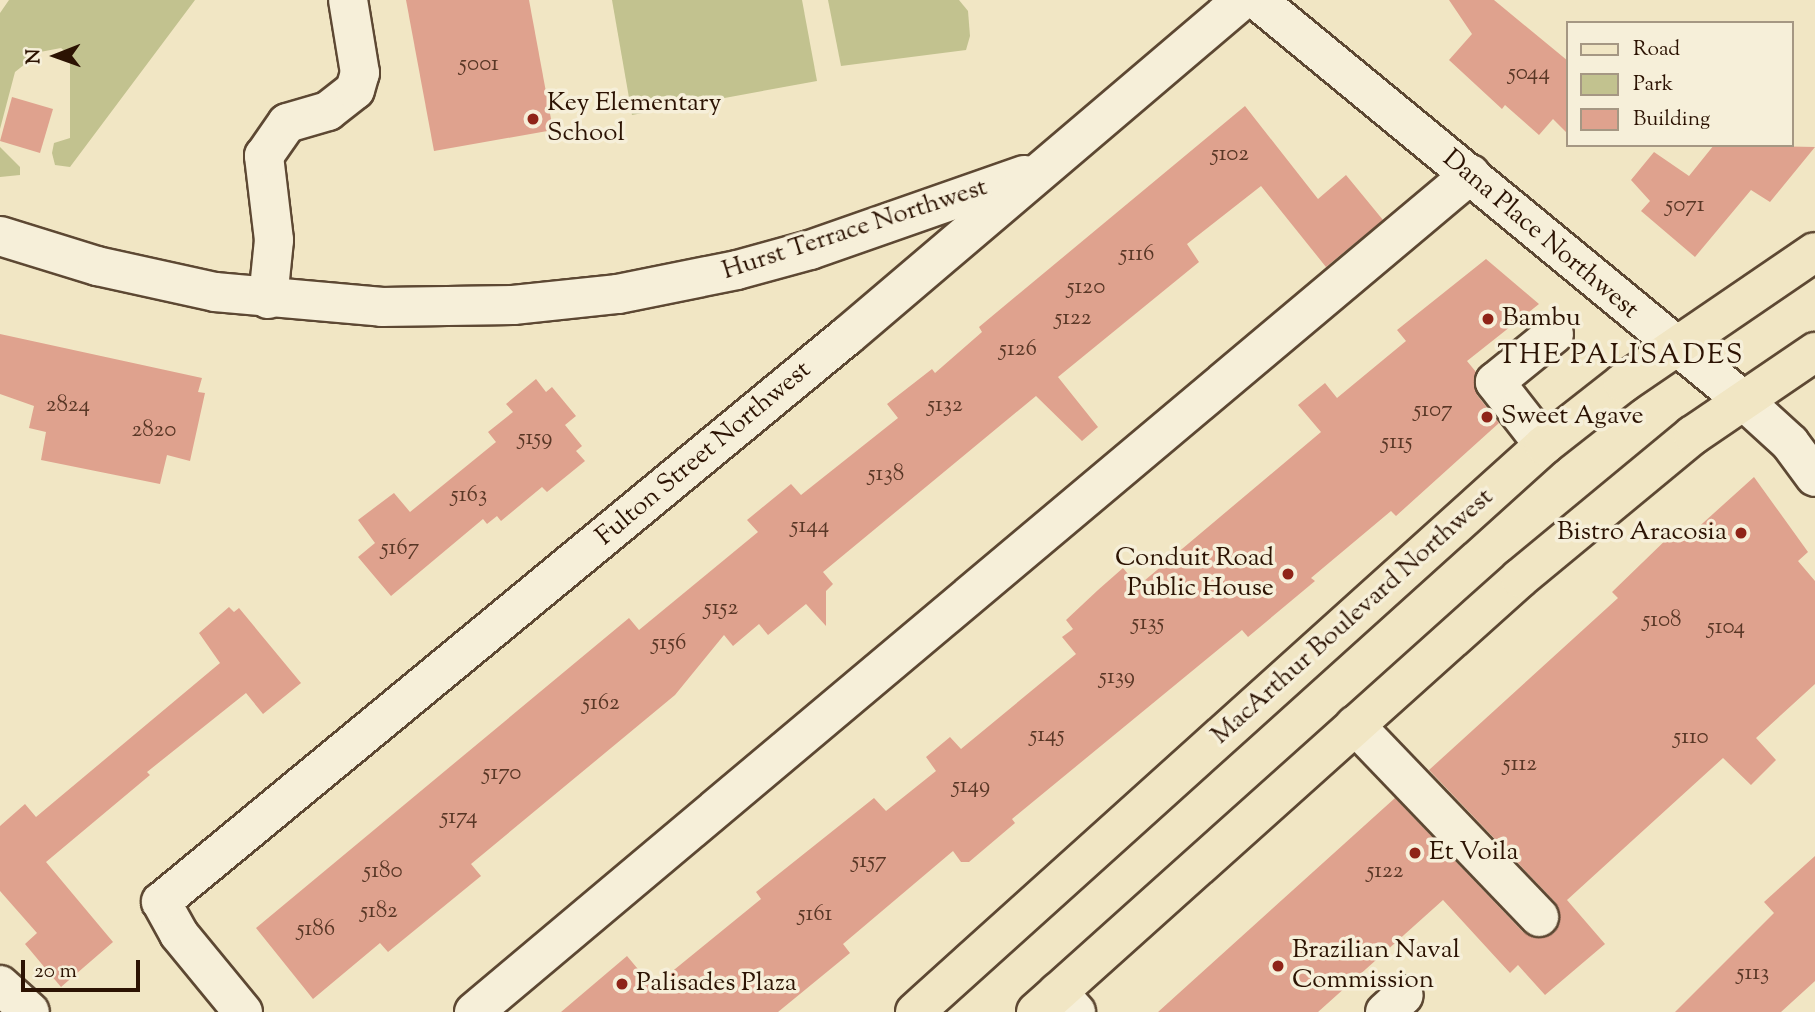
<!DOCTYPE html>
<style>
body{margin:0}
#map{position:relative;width:1815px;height:1012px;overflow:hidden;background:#f1e6c4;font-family:"Sorts Mill Goudy",serif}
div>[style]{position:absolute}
.green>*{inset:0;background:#c2c28f}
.building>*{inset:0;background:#dfa28e}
.roads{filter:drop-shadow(2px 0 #5d4833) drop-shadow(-2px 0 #5d4833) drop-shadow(0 2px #5d4833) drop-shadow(0 -2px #5d4833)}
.minor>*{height:38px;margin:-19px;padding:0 19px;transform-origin:19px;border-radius:19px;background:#f6efd9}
.major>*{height:38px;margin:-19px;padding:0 19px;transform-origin:19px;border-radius:19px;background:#f1e6c4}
.dots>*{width:19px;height:19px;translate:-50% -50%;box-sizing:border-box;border:4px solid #f6efd9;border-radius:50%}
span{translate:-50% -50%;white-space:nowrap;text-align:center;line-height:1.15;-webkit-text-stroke:7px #f6efd9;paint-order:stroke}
.number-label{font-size:23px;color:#593726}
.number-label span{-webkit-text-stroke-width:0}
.poi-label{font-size:26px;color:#2c1303}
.left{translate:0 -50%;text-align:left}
.right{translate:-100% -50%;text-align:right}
.street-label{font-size:26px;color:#2c1303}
.neighbourhood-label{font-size:28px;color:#2c1303;letter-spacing:2px}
.legend{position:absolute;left:1566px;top:21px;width:228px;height:126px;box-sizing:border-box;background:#f6efd9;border:2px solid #a59783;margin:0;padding:9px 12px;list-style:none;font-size:21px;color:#2c1303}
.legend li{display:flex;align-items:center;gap:14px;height:35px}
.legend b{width:35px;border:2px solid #a59783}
.north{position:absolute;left:21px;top:21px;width:70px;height:70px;-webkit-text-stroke:5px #f6efd9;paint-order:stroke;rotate:269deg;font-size:19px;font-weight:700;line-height:28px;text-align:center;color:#2c1303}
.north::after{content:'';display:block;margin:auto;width:24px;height:32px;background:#2c1303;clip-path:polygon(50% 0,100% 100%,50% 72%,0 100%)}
.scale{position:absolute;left:21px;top:960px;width:119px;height:32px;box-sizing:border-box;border:4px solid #2c1303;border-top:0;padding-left:9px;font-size:21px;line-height:24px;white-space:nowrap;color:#2c1303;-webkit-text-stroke:5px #f6efd9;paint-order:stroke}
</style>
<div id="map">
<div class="green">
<i style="clip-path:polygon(9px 0,195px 0,70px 167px,55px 165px,52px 153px,54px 143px,70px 138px,70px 55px,61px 48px,40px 52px,15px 72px,0 129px,0 13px)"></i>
<i style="clip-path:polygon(612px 0,802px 0,817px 81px,632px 115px)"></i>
<i style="clip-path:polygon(828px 0,959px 0,968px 11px,970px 36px,966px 50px,841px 66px)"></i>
<i style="clip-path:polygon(0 147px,20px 167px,20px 175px,0 177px)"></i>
</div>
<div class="building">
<i style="clip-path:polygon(406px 0,529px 0,553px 130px,434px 151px)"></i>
<i style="clip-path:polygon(1449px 0,1494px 0,1568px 61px,1568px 134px,1553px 119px,1539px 135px,1505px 105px,1502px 109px,1449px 60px,1472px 34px)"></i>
<i style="clip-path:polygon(12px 97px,53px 109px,40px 153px,0 141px)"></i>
<i style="clip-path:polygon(1245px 106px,1318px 199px,1346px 175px,1383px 220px,1326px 267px,1261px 186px,1187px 244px,1199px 262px,1058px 377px,1098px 427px,1082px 441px,1036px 396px,823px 572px,833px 584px,826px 591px,826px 626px,806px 604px,768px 635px,759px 624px,733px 646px,724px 635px,675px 695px,471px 864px,481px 876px,388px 952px,380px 943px,313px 999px,256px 928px,629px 618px,639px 630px,758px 532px,747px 520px,791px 484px,801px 495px,898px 418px,887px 404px,932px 369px,935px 373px,982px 332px,979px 327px)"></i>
<i style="clip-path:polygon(1714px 145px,1815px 147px,1770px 202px,1751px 190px,1695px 257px,1641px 211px,1650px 201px,1631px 180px,1654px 152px,1689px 176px)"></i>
<i style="clip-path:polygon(1486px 259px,1539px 304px,1467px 361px,1476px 372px,1477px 395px,1499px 423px,1396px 516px,1391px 511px,1311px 578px,1315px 581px,1248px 637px,1242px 630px,1012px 819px,1015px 823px,969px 862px,961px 862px,953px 851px,843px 944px,850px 953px,778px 1012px,561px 1012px,627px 956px,653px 987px,761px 899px,756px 892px,874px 798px,886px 811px,936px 771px,926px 757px,950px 737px,961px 749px,1076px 654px,1062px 637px,1073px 629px,1066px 620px,1098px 590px,1123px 568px,1138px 586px,1321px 432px,1298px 405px,1325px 383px,1337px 398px,1406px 341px,1397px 330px)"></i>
<i style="clip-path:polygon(0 334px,202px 378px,198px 392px,205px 393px,190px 461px,167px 455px,160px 484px,41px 460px,46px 432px,29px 428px,34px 406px,0 394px)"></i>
<i style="clip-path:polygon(536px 379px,546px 392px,552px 387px,576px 416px,565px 425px,582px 446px,576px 451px,585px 461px,547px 492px,542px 487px,501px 521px,497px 516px,487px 524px,483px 519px,391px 596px,358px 557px,375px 543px,358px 520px,394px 493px,410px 512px,496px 442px,488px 432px,513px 412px,506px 404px)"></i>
<i style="clip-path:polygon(1754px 477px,1808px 552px,1798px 561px,1815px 581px,1815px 684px,1756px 738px,1776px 760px,1751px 785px,1723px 758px,1567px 900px,1605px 944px,1545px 995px,1518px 965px,1510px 973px,1443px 900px,1318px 1012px,1158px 1012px,1395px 798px,1523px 932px,1534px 938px,1554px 933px,1560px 922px,1555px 902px,1429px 770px,1618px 598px,1612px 592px,1674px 532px,1683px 541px)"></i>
<i style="clip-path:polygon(229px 607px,234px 612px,239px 608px,301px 683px,263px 714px,246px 693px,147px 772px,150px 775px,46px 862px,113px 942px,61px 987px,25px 944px,37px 933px,0 891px,0 826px,25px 804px,36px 817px,220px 663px,199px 633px)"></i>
<i style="clip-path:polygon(1815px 856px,1815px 981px,1781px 1012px,1675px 1012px,1774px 913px,1764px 902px)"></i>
</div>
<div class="roads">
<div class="minor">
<i style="left:1257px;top:0;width:631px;rotate:39.47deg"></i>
<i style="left:1744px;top:401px;width:62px;rotate:42.4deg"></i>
<i style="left:1790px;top:443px;width:42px;rotate:53.7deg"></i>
<i style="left:0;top:236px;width:102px;rotate:17.2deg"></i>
<i style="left:97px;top:266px;width:121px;rotate:12.4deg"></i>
<i style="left:215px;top:292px;width:168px;rotate:5.1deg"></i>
<i style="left:382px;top:307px;width:131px;rotate:-0.9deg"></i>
<i style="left:513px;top:305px;width:106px;rotate:-6deg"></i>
<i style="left:618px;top:294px;width:121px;rotate:-11.4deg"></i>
<i style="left:737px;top:270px;width:76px;rotate:-15.3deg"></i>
<i style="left:810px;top:250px;width:227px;rotate:-19.3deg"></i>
<i style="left:268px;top:299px;width:59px;rotate:-84.2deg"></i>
<i style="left:274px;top:240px;width:85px;rotate:-96.8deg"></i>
<i style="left:264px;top:156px;width:40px;rotate:-55.1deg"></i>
<i style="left:287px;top:123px;width:43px;rotate:-16.3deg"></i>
<i style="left:328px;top:111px;width:34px;rotate:-38deg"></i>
<i style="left:355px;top:90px;width:18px;rotate:-74deg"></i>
<i style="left:360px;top:73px;width:74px;rotate:-99.3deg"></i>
<i style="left:1544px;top:445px;width:80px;rotate:-127.9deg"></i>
<i style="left:1495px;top:382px;width:76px;rotate:-39.1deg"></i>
<i style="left:1355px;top:725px;width:266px;rotate:46.2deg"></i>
<i style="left:0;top:985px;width:40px;rotate:42deg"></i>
<i style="left:1058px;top:992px;width:27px;rotate:48deg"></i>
<i style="left:243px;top:1012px;width:101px;rotate:-129.4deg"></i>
<i style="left:179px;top:934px;width:37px;rotate:-119deg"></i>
<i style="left:161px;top:902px;width:889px;rotate:-39.53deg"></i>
<i style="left:847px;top:336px;width:519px;rotate:-40.39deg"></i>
<i style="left:474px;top:1012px;width:1302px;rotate:-40.05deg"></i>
<i style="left:1385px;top:1012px;width:25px;rotate:-42deg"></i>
</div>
<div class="major">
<i style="left:915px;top:1012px;width:847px;rotate:-42.03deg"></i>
<i style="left:1544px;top:445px;width:100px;rotate:-38.1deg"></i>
<i style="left:1623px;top:383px;width:232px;rotate:-34.3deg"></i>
<i style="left:1036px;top:1012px;width:650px;rotate:-41.88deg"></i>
<i style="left:1520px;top:578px;width:224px;rotate:-39.6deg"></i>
<i style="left:1693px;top:435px;width:148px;rotate:-34.2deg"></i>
</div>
</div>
<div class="dots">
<i style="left:533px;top:119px;background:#8f2418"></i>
<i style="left:1488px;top:319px;background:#8f2418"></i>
<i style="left:1487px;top:417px;background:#8f2418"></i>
<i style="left:1741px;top:533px;background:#8f2418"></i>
<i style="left:1288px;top:574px;background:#8f2418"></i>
<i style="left:1415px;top:853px;background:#8f2418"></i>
<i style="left:1278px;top:966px;background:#8f2418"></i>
<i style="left:622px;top:984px;background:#8f2418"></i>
</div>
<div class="number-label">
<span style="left:479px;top:65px">5001</span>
<span style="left:1529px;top:74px">5044</span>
<span style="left:1230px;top:155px">5102</span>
<span style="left:1685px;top:206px">5071</span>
<span style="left:1137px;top:255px">5116</span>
<span style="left:1086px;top:288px">5120</span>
<span style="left:1073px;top:319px">5122</span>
<span style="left:1018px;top:350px">5126</span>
<span style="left:68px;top:406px">2824</span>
<span style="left:945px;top:406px">5132</span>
<span style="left:1433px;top:411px">5107</span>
<span style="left:154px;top:431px">2820</span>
<span style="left:535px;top:439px">5159</span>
<span style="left:1397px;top:443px">5115</span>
<span style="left:886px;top:475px">5138</span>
<span style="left:469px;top:496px">5163</span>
<span style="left:810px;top:527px">5144</span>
<span style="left:400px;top:549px">5167</span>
<span style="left:721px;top:609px">5152</span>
<span style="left:1662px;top:621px">5108</span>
<span style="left:1148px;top:624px">5135</span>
<span style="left:1726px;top:628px">5104</span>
<span style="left:669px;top:644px">5156</span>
<span style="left:1117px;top:678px">5139</span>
<span style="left:601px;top:704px">5162</span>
<span style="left:1047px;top:736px">5145</span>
<span style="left:1691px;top:738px">5110</span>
<span style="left:1520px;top:765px">5112</span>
<span style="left:502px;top:774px">5170</span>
<span style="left:971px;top:787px">5149</span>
<span style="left:459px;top:818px">5174</span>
<span style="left:869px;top:862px">5157</span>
<span style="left:383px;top:872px">5180</span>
<span style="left:1385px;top:872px">5122</span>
<span style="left:379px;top:912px">5182</span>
<span style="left:815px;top:915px">5161</span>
<span style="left:316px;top:930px">5186</span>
<span style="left:1753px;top:974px">5113</span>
</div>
<div class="poi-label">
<span class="left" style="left:547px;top:119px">Key Elementary<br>School</span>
<span class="left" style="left:1502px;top:319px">Bambu</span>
<span class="left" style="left:1501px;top:417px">Sweet Agave</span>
<span class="right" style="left:1727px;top:533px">Bistro Aracosia</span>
<span class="right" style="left:1274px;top:574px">Conduit Road<br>Public House</span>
<span class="left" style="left:1429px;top:853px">Et Voila</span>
<span class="left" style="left:1292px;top:966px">Brazilian Naval<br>Commission</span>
<span class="left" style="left:636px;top:984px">Palisades Plaza</span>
</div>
<div class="street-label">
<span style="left:855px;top:230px;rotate:-18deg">Hurst Terrace Northwest</span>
<span style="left:1540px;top:235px;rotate:40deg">Dana Place Northwest</span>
<span style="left:704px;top:454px;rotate:-40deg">Fulton Street Northwest</span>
<span style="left:1353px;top:617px;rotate:-42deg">MacArthur Boulevard Northwest</span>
</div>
<div class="neighbourhood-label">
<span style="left:1621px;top:356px">THE PALISADES</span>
</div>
<ul class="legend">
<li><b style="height:9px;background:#f1e6c4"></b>Road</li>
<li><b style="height:19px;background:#c2c28f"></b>Park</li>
<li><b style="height:19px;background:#dfa28e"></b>Building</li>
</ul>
<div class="north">N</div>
<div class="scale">20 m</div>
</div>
